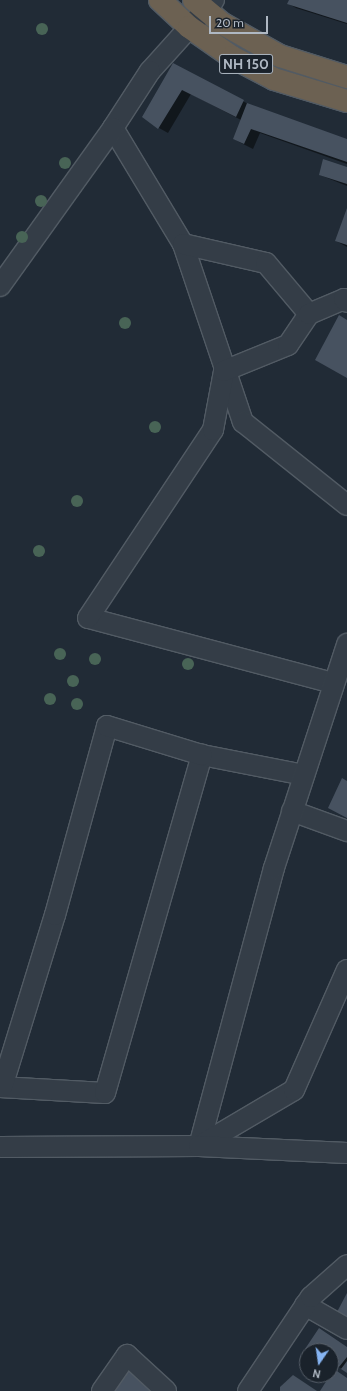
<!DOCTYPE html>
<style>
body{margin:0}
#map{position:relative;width:347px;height:1391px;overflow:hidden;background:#212b36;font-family:Cabin,sans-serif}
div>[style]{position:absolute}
.shadow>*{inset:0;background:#0007}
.building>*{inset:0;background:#475260}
.roads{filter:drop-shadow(1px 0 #525b64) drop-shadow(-1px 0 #525b64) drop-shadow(0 1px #525b64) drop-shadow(0 -1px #525b64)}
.street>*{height:20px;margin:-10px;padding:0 10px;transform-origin:10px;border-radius:10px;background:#343d47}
.highway>*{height:22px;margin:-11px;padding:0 11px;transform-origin:11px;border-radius:11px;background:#6c6152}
.trees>*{width:12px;height:12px;margin:-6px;border-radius:50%;background:#486456}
span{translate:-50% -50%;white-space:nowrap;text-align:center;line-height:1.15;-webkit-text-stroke:4px #1a222b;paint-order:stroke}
.shield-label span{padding:1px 3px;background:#1a222b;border:1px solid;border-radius:3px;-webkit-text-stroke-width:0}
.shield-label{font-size:14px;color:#afb8c3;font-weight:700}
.north{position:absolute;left:299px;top:1343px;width:40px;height:40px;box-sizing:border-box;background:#1a222b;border:1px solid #565e68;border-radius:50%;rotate:193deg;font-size:11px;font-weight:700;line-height:16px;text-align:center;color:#afb8c3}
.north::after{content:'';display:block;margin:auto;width:14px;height:18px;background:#86b4f2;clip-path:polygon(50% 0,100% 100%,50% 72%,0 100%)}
.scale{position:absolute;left:209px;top:16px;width:59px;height:18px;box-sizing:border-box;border:2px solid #afb8c3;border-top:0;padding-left:5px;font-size:12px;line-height:14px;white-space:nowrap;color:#afb8c3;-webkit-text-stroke:3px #1a222b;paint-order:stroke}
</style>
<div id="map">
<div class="shadow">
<i style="clip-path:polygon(290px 0,347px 0,347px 24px,296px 8px,289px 4px)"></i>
<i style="clip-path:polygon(173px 64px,250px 105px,347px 140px,347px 164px,260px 133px,253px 149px,243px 144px,234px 139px,241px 120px,191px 94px,168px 133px,159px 128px)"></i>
<i style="clip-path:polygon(347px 168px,347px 186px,320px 175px)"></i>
<i style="clip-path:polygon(347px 210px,347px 247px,336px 241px)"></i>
<i style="clip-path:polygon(347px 1347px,347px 1372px,331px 1362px,331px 1351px,311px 1351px,307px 1348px)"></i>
</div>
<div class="building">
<i style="clip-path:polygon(289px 0,347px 0,347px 23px,287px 4px)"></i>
<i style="clip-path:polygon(173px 63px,244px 100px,236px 117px,182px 90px,158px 129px,142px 117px)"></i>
<i style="clip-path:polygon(247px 103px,347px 139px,347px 162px,251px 129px,244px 144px,233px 139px)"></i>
<i style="clip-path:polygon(323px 159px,347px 167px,347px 184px,319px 175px)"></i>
<i style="clip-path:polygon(347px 208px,347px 245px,335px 241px)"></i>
<i style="clip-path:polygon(339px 315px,347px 320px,347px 378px,315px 360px)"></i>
<i style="clip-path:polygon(342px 778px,347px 781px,347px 818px,328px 808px)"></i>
<i style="clip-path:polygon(347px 1293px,347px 1317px,337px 1312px)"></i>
<i style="clip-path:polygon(319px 1328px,347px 1347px,347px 1357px,339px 1367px,331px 1363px,331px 1351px,305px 1349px)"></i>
<i style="clip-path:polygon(347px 1361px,347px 1373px,341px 1369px)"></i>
<i style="clip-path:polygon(127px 1369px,158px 1391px,113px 1391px)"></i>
<i style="clip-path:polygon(334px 1369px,347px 1378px,347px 1391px,320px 1391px)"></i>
<i style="clip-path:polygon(293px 1375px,317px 1391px,280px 1391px,280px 1387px)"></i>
</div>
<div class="roads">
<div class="street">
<i style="left:214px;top:0;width:96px;rotate:132deg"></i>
<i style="left:150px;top:71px;width:68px;rotate:123deg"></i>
<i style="left:113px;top:128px;width:135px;rotate:58.9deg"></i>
<i style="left:183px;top:244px;width:188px;rotate:71.4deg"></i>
<i style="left:243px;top:422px;width:133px;rotate:38.6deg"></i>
<i style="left:183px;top:244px;width:85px;rotate:12.9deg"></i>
<i style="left:266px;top:263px;width:67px;rotate:49.9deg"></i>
<i style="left:0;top:286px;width:194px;rotate:-54.4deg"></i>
<i style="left:333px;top:683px;width:253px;rotate:-165.1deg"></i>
<i style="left:88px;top:618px;width:226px;rotate:-56.4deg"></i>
<i style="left:213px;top:430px;width:60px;rotate:-79.4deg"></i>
<i style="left:224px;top:371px;width:69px;rotate:-22.1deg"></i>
<i style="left:288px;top:345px;width:37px;rotate:-56deg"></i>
<i style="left:309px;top:314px;width:38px;rotate:-23deg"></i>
<i style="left:344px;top:299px;width:4px;rotate:45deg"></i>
<i style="left:292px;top:811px;width:59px;rotate:20deg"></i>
<i style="left:0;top:1087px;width:105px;rotate:3.3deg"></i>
<i style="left:105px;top:1093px;width:352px;rotate:-74deg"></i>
<i style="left:202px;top:755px;width:104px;rotate:11.1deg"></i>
<i style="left:2px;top:1087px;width:180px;rotate:-72.9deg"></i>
<i style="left:55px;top:915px;width:196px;rotate:-74.6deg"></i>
<i style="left:107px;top:726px;width:99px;rotate:17deg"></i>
<i style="left:199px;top:1146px;width:288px;rotate:-74.9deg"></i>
<i style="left:274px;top:868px;width:236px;rotate:-71.9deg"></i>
<i style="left:199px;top:1146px;width:110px;rotate:-30.5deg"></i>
<i style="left:294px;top:1090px;width:131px;rotate:-66.2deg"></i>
<i style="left:0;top:1147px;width:199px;rotate:-0.3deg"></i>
<i style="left:199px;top:1146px;width:148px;rotate:2.7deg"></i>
<i style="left:305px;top:1305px;width:48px;rotate:29.7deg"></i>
<i style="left:102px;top:1391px;width:44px;rotate:-55.2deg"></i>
<i style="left:127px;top:1355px;width:53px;rotate:42.7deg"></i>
<i style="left:248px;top:1391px;width:113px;rotate:-56.2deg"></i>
<i style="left:311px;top:1297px;width:48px;rotate:-41.6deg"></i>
</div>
<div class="highway">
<i style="left:160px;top:0;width:40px;rotate:43deg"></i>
<i style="left:189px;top:27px;width:52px;rotate:34.9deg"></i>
<i style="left:232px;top:57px;width:47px;rotate:27.6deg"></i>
<i style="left:274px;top:79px;width:76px;rotate:16.8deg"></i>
<i style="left:194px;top:0;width:38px;rotate:40deg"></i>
<i style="left:223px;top:24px;width:65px;rotate:29.3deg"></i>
<i style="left:280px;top:56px;width:70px;rotate:17.4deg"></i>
</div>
</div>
<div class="trees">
<i style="left:42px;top:29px"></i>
<i style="left:65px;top:163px"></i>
<i style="left:41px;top:201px"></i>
<i style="left:22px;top:237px"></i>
<i style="left:125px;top:323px"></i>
<i style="left:155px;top:427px"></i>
<i style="left:77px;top:501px"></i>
<i style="left:39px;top:551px"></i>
<i style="left:60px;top:654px"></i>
<i style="left:95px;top:659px"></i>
<i style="left:188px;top:664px"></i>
<i style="left:73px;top:681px"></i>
<i style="left:50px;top:699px"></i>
<i style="left:77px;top:704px"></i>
</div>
<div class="shield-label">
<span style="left:246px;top:64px">NH 150</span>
</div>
<div class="north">N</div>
<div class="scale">20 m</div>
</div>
